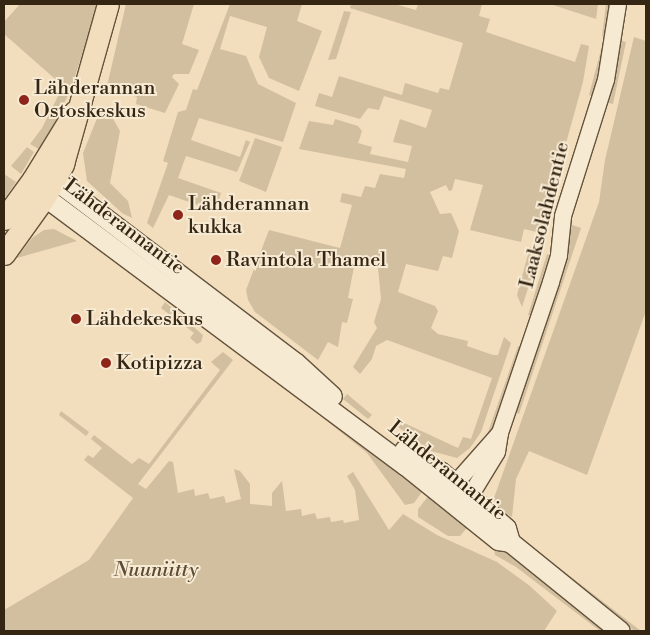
<!DOCTYPE html>
<meta charset="utf-8">
<style>
body{margin:0}
#map{position:relative;width:650px;height:635px;overflow:hidden;background:#f2debc;font-family:"Libre Bodoni",serif}
div>[style]{position:absolute}
.green>*{inset:0;background:#d2bf9f}
.roads{filter:drop-shadow(1px 0 #64533d) drop-shadow(-1px 0 #64533d) drop-shadow(0 1px #64533d) drop-shadow(0 -1px #64533d)}
.tertiary>*{height:16px;margin:-8px;padding:0 8px;transform-origin:8px;border-radius:8px;background:#f7ead3}
.secondary>*{height:19px;margin:-9.5px;padding:0 9.5px;transform-origin:9.5px;border-radius:9.5px;background:#f7ead3}
.primary>*{height:21px;margin:-10.5px;padding:0 10.5px;transform-origin:10.5px;border-radius:10.5px;background:#f2debc}
.dots>*{width:14px;height:14px;translate:-50% -50%;box-sizing:border-box;border:2px solid #f7ead3;border-radius:50%}
span{translate:-50% -50%;white-space:nowrap;text-align:center;line-height:1.15;-webkit-text-stroke:4px #f7ead3;paint-order:stroke}
.poi-label{font-size:20px;color:#352513}
.left{translate:0 -50%;text-align:left}
.street-label{font-size:20px;color:#352513}
.park-label{font-size:20px;color:#5c4c36;font-style:italic}
.frame{position:absolute;inset:0;border:5px solid #352513;pointer-events:none}
</style>
<div id="map">
<div class="green">
<i style="clip-path:polygon(20px 4px,99px 4px,70px 91px,42px 151px,30px 144px,42px 128px,63px 86px,4px 34px,4px 22px)"></i>
<i style="clip-path:polygon(126px 4px,194px 4px,182px 44px,199px 50px,189px 74px,174px 74px,172px 77px,179px 84px,165px 113px,136px 104px,137px 97px,107px 86px)"></i>
<i style="clip-path:polygon(230px 4px,302px 4px,297px 21px,322px 31px,299px 91px,269px 78px,259px 57px,267px 27px,230px 16px,220px 49px,246px 56px,258px 84px,296px 103px,283px 142px,199px 118px,191px 140px,240px 157px,246px 140px,250px 142px,237px 172px,186px 156px,178px 178px,221px 193px,215px 211px,169px 195px,153px 228px,147px 223px,168px 163px,163px 161px,178px 112px,186px 110px,193px 89px,197px 90px)"></i>
<i style="clip-path:polygon(351px 4px,394px 4px,416px 10px,418px 4px,482px 4px,479px 16px,490px 19px,486px 32px,575px 62px,581px 44px,589px 46px,583px 82px,541px 233px,524px 229px,521px 242px,470px 230px,483px 185px,455px 179px,452px 190px,449px 191px,446px 185px,430px 192px,440px 214px,451px 213px,459px 231px,452px 258px,443px 256px,438px 271px,406px 264px,398px 292px,435px 306px,438px 311px,431px 328px,438px 334px,468px 341px,467px 346px,493px 355px,498px 355px,504px 337px,511px 343px,481px 432px,470px 448px,457px 458px,431px 451px,398px 427px,402px 422px,458px 448px,463px 437px,471px 439px,492px 378px,387px 340px,376px 346px,372px 359px,360px 374px,353px 367px,377px 328px,374px 322px,381px 299px,377px 257px,373px 256px,370px 266px,352px 263px,354px 267px,348px 298px,353px 299px,347px 323px,342px 322px,338px 347px,328px 342px,318px 360px,255px 312px,248px 300px,246px 290px,269px 230px,340px 248px,352px 205px,340px 202px,342px 193px,361px 197px,365px 186px,375px 188px,380px 174px,404px 178px,406px 169px,299px 149px,309px 121px,333px 125px,335px 119px,358px 126px,362px 131px,358px 143px,372px 147px,370px 154px,408px 162px,412px 146px,393px 142px,400px 119px,426px 128px,432px 110px,384px 96px,379px 110px,368px 108px,360px 119px,315px 106px,319px 93px,332px 97px,339px 76px,402px 95px,405px 83px,438px 93px,440px 88px,449px 90px,463px 43px,350px 8px)"></i>
<i style="clip-path:polygon(550px 4px,598px 4px,596px 19px)"></i>
<i style="clip-path:polygon(606px 4px,612px 4px,607px 36px,602px 36px)"></i>
<i style="clip-path:polygon(344px 11px,351px 12px,336px 59px,328px 60px)"></i>
<i style="clip-path:polygon(634px 37px,646px 41px,646px 311px,587px 475px,529px 451px,516px 479px,512px 517px,495px 506px,494px 498px,599px 202px,605px 160px)"></i>
<i style="clip-path:polygon(619px 40px,626px 42px,613px 104px,605px 102px)"></i>
<i style="clip-path:polygon(602px 46px,604px 47px,594px 96px,589px 95px)"></i>
<i style="clip-path:polygon(100px 111px,111px 115px,120px 131px,110px 183px,128px 201px,132px 218px,122px 213px,87px 181px,83px 153px)"></i>
<i style="clip-path:polygon(255px 138px,282px 147px,266px 192px,239px 181px)"></i>
<i style="clip-path:polygon(27px 147px,34px 152px,21px 174px,11px 166px)"></i>
<i style="clip-path:polygon(4px 174px,16px 182px,4px 199px,5px 188px)"></i>
<i style="clip-path:polygon(569px 224px,581px 228px,519px 414px,516px 412px,546px 322px)"></i>
<i style="clip-path:polygon(54px 229px,77px 241px,17px 258px,32px 238px,44px 230px)"></i>
<i style="clip-path:polygon(530px 247px,540px 251px,522px 307px,517px 295px)"></i>
<i style="clip-path:polygon(547px 254px,551px 256px,533px 317px,528px 315px)"></i>
<i style="clip-path:polygon(165px 302px,203px 335px,201px 342px,197px 344px,190px 338px,194px 333px,161px 308px)"></i>
<i style="clip-path:polygon(518px 346px,522px 348px,497px 422px,489px 436px,487px 435px)"></i>
<i style="clip-path:polygon(223px 352px,233px 360px,138px 484px,146px 489px,169px 461px,173px 462px,178px 493px,194px 489px,195px 496px,208px 493px,210px 499px,224px 496px,226px 503px,241px 499px,234px 469px,240px 471px,250px 484px,250px 504px,272px 506px,272px 493px,282px 481px,286px 511px,301px 509px,302px 516px,315px 513px,317px 519px,330px 517px,331px 522px,343px 520px,344px 523px,359px 520px,355px 490px,347px 476px,353px 472px,389px 530px,403px 514px,437px 535px,497px 562px,530px 586px,557px 611px,544px 631px,4px 631px,4px 610px,89px 560px,133px 498px,84px 460px,88px 455px,93px 458px,102px 448px,91px 439px,94px 435px,132px 464px,139px 458px,149px 464px,220px 370px,211px 362px)"></i>
<i style="clip-path:polygon(347px 394px,372px 415px,368px 419px,343px 399px)"></i>
<i style="clip-path:polygon(61px 411px,89px 432px,86px 436px,59px 415px)"></i>
<i style="clip-path:polygon(325px 412px,424px 489px,414px 503px,405px 505px,367px 453px,322px 417px)"></i>
<i style="clip-path:polygon(430px 494px,473px 532px,467px 528px,460px 536px,448px 536px,418px 517px,418px 509px)"></i>
<i style="clip-path:polygon(498px 545px,608px 631px,600px 631px,516px 567px,495px 555px,494px 548px)"></i>
<i style="clip-path:polygon(553px 563px,641px 631px,635px 631px,609px 614px,551px 568px)"></i>
</div>
<div class="roads">
<div class="tertiary">
<i style="left:447px;top:493px;width:80px;rotate:-48.5deg"></i>
<i style="left:464px;top:506px;width:63px;rotate:-58.6deg"></i>
<i style="left:497px;top:452px;width:19px;rotate:-81deg"></i>
<i style="left:500px;top:433px;width:159px;rotate:-71.3deg"></i>
<i style="left:551px;top:282px;width:28px;rotate:-73deg"></i>
<i style="left:559px;top:255px;width:39px;rotate:-84deg"></i>
<i style="left:563px;top:216px;width:143px;rotate:-72.5deg"></i>
<i style="left:606px;top:80px;width:77px;rotate:-81deg"></i>
</div>
<div class="secondary">
<i style="left:39px;top:179px;width:16px;rotate:4deg"></i>
<i style="left:55px;top:180px;width:301px;rotate:37.2deg"></i>
<i style="left:295px;top:362px;width:50px;rotate:42.6deg"></i>
<i style="left:36px;top:184px;width:16px;rotate:55deg"></i>
<i style="left:45px;top:197px;width:449px;rotate:36.7deg"></i>
<i style="left:405px;top:465px;width:119px;rotate:38.9deg"></i>
<i style="left:498px;top:540px;width:12px;rotate:9deg"></i>
<i style="left:510px;top:542px;width:141px;rotate:39deg"></i>
<i style="left:404px;top:450px;width:43px;rotate:30.7deg"></i>
<i style="left:441px;top:472px;width:38px;rotate:40deg"></i>
<i style="left:470px;top:496px;width:48px;rotate:41.6deg"></i>
<i style="left:506px;top:528px;width:15px;rotate:74deg"></i>
</div>
<div class="primary">
<i style="left:4px;top:219px;width:49px;rotate:-54.1deg"></i>
<i style="left:33px;top:179px;width:79px;rotate:-58.5deg"></i>
<i style="left:4px;top:254px;width:70px;rotate:-54.3deg"></i>
<i style="left:45px;top:197px;width:38px;rotate:-61deg"></i>
<i style="left:63px;top:164px;width:166px;rotate:-74.3deg"></i>
</div>
</div>
<div class="dots">
<i style="left:24px;top:100px;background:#8f2418"></i>
<i style="left:178px;top:215px;background:#8f2418"></i>
<i style="left:216px;top:260px;background:#8f2418"></i>
<i style="left:76px;top:319px;background:#8f2418"></i>
<i style="left:106px;top:363px;background:#8f2418"></i>
</div>
<div class="poi-label">
<span class="left" style="left:34px;top:100px">Lähderannan<br>Ostoskeskus</span>
<span class="left" style="left:188px;top:216px">Lähderannan<br>kukka</span>
<span class="left" style="left:226px;top:260px">Ravintola Thamel</span>
<span class="left" style="left:86px;top:319px">Lähdekeskus</span>
<span class="left" style="left:116px;top:363px">Kotipizza</span>
</div>
<div class="street-label">
<span style="left:545px;top:215px;rotate:-76deg">Laaksolahdentie</span>
<span style="left:124px;top:227px;rotate:37deg">Lähderannantie</span>
<span style="left:447px;top:471px;rotate:39deg">Lähderannantie</span>
</div>
<div class="park-label">
<span style="left:156px;top:570px">Nuuniitty</span>
</div>
<div class="frame"></div>
</div>
